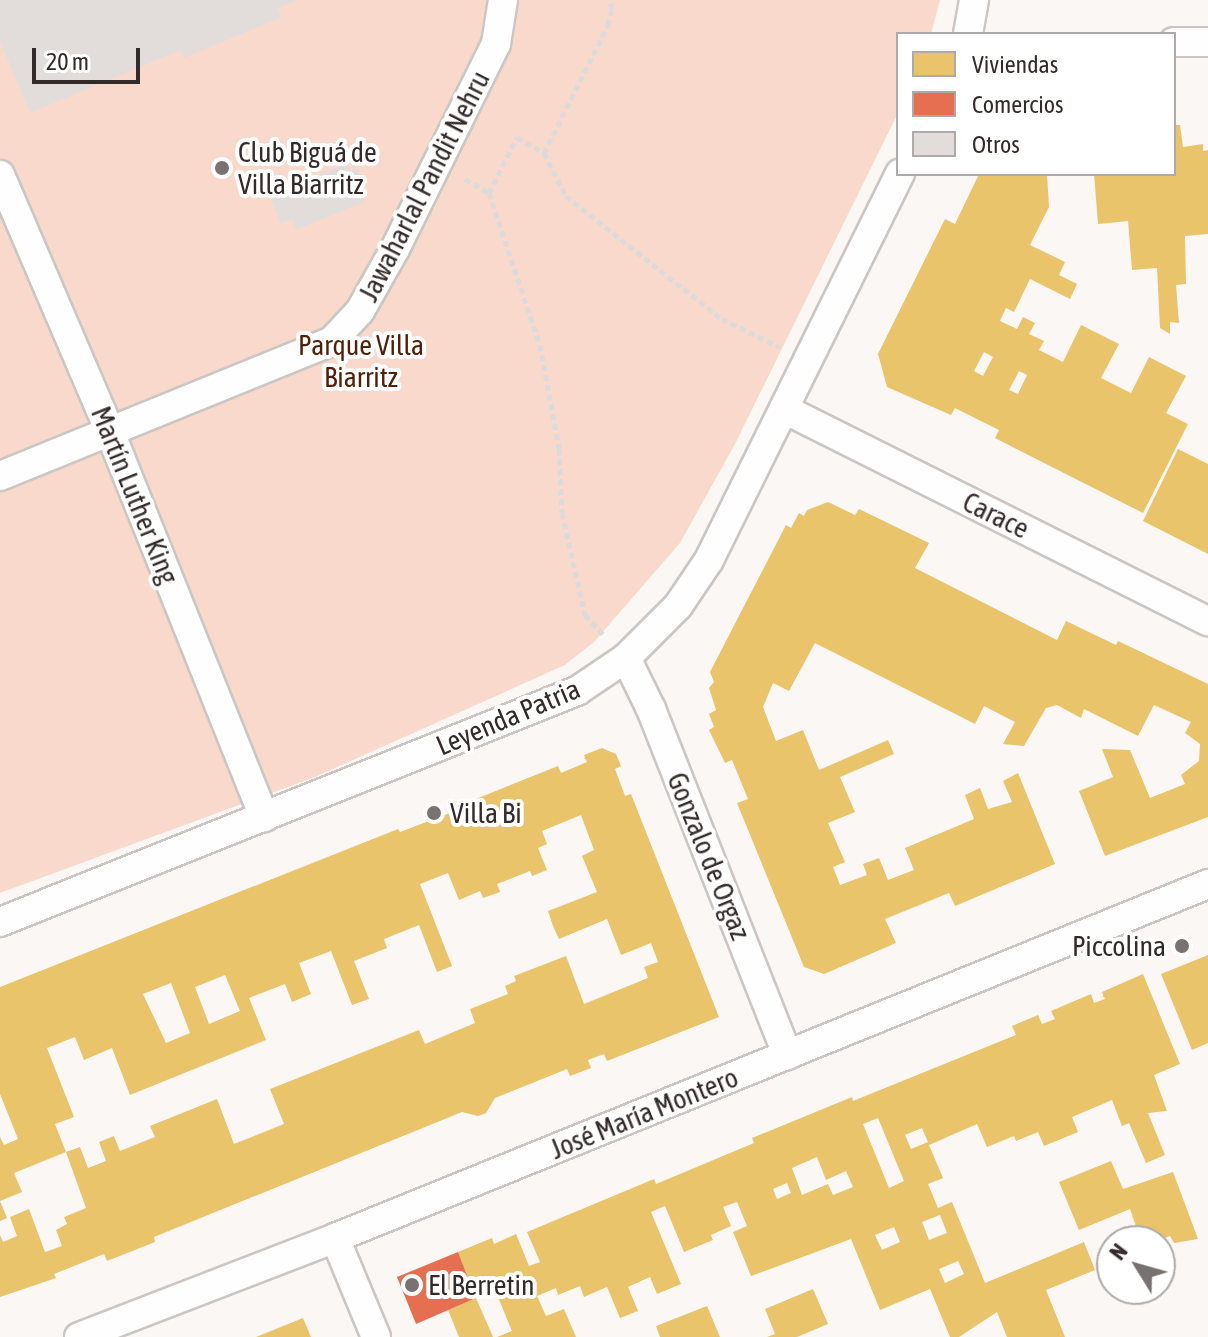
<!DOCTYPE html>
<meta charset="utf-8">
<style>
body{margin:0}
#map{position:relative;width:1208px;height:1337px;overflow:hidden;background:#fbf7f5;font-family:"Asap Condensed",sans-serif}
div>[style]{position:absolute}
.green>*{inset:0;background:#f9d9cc}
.homes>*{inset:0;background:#e9c46a}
.shops>*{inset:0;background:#e76f51}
.building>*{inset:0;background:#e2dddb}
.path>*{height:5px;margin-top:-2.5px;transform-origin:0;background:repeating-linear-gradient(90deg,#dcdada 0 6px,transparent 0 10px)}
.roads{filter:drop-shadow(2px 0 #cbc6c3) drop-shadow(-2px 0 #cbc6c3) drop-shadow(0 2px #cbc6c3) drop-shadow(0 -2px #cbc6c3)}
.street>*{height:28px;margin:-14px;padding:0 14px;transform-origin:14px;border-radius:14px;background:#fefefe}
.dots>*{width:22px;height:22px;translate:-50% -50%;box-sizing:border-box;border:4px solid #fff;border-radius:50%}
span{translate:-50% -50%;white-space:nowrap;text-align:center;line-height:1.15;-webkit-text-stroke:8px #fff;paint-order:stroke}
.poi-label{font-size:28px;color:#322b29}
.left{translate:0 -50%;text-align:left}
.right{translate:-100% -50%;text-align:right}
.street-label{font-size:28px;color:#322b29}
.park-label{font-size:28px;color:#512007}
.legend{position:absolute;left:896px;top:32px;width:280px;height:144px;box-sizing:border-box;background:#fff;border:2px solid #adaaa9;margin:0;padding:10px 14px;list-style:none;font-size:24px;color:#322b29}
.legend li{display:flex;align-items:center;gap:16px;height:40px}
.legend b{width:40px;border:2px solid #adaaa9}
.north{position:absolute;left:1096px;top:1225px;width:80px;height:80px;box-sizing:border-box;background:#fff;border:2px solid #adaaa9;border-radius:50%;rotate:307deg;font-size:22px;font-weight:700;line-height:32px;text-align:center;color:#322b29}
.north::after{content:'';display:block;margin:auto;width:28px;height:36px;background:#787270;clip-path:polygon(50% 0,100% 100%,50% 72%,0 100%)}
.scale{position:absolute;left:32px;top:48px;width:108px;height:36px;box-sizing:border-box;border:4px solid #322b29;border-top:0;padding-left:10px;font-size:24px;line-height:28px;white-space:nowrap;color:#322b29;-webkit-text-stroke:6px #fff;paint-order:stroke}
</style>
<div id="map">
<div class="green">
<i style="clip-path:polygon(0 0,940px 0,931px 34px,898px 34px,898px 113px,735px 444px,680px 543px,594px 642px,565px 665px,315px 777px,0 893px)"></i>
</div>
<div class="homes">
<i style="clip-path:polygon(1174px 125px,1180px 125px,1183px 147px,1203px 144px,1203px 151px,1208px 150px,1208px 234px,1185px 236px,1186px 284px,1176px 285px,1179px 323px,1170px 322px,1170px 334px,1160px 328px,1157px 268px,1132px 270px,1128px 221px,1098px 224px,1094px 174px,1174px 174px)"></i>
<i style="clip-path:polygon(evenodd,979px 174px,1047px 174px,1049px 207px,1030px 245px,1065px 262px,1059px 275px,1077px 284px,1070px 299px,1030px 279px,1014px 312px,1006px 308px,1000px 321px,1017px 329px,1023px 317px,1035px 323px,1029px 334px,1044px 341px,1039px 350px,1063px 362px,1081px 325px,1119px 344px,1101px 378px,1131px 393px,1149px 357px,1186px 376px,1166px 413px,1188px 424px,1143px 513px,995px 438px,999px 430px,955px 408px,951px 415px,887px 387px,878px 354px,945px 219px,955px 224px,979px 174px,984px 352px,993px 357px,983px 376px,974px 371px,984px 352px,979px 174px,1019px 371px,1027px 375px,1018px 394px,1009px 390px,1019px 371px)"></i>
<i style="clip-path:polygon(1178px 449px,1208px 464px,1208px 554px,1143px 521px)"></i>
<i style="clip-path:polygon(828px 502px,855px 515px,859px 509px,929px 543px,915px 568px,1057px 640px,1066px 621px,1116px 645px,1118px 641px,1208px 684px,1208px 817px,1105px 856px,1079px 791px,1113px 777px,1102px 749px,1130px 750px,1150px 798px,1185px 784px,1181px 775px,1199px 761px,1200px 744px,1185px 733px,1191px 722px,1154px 705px,1138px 736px,1084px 709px,1081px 718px,1057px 705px,1046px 708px,1024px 746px,1003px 744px,1015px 722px,984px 706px,975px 724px,815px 643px,789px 691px,773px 683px,763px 707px,776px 741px,803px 730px,819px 770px,888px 740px,894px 754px,840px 777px,855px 812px,828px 823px,845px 862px,833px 867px,840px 885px,867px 875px,863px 864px,879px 858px,888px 880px,914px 870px,905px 848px,974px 819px,965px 795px,980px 788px,988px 809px,1012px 802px,1003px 781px,1018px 773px,1055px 864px,955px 906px,949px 893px,885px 919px,896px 943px,824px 974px,804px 967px,737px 803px,748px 799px,732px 760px,725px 763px,709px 730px,714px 727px,709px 714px,716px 710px,709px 688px,714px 682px,710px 672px,786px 525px,791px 528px,799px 513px,804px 516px,807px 510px)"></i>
<i style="clip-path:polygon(evenodd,602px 748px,616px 754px,621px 766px,615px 769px,625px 796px,631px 794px,719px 1017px,607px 1061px,604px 1054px,588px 1060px,591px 1068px,570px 1076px,567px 1069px,495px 1098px,486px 1113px,478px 1116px,462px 1112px,154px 1237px,155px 1242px,107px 1261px,104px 1254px,54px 1274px,56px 1278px,0 1297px,0 1235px,3px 1242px,17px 1236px,10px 1217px,29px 1209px,45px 1252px,62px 1246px,56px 1230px,67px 1224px,64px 1217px,86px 1208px,66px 1152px,14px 1173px,22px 1192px,0 1201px,7px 1218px,0 1221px,0 1137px,4px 1145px,18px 1139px,0 1094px,0 987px,398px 829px,400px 832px,450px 813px,451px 817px,454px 816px,451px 809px,558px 766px,561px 773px,587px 762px,584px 755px,602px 748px,581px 815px,594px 850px,582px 856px,597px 892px,548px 911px,553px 926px,559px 939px,607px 919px,621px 955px,651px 943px,658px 962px,644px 967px,648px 978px,584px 1004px,566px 956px,514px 976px,516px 981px,505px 986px,508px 994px,470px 1009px,475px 1023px,425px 1044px,419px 1030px,270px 1089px,284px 1124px,234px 1144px,217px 1099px,150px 1126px,155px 1137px,120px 1151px,114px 1136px,99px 1142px,106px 1161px,88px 1168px,80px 1147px,66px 1152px,55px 1124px,74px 1117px,47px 1048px,75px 1037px,84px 1060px,112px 1048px,130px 1095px,266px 1040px,249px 998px,285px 984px,292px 1002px,311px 994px,299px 963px,331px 951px,352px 1005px,369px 999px,354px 961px,387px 948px,384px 939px,419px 925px,437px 972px,452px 966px,420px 884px,448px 873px,459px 900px,480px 891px,483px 898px,500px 892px,497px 884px,530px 871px,532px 876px,547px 870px,538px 848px,547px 844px,542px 831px,581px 815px,602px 748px,225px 975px,240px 1011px,209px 1024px,195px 987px,225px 975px,602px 748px,171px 983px,190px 1033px,166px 1043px,143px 994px,171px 983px)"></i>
<i style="clip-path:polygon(1208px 955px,1208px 1043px,1192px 1050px,1161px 974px)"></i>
<i style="clip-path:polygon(evenodd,1143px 974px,1180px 1064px,1154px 1075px,1167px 1111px,1148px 1113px,1165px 1155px,1146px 1163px,1129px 1123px,1122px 1126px,1112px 1100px,1072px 1117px,1078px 1132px,1044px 1146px,1038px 1132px,1016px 1141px,1014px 1136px,987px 1147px,977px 1124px,929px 1145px,943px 1178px,928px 1184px,938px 1208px,952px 1202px,985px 1283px,1084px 1242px,1095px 1270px,1046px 1290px,1065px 1337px,1007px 1337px,997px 1312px,959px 1337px,950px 1337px,930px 1289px,880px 1310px,851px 1239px,751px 1276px,733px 1232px,747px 1226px,737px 1202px,723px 1207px,731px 1226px,711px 1235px,713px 1240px,684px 1252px,665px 1206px,651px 1212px,681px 1284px,657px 1294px,650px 1277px,628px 1287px,638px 1311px,620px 1318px,607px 1287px,584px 1297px,580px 1286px,558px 1295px,556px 1288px,537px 1296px,546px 1316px,564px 1309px,576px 1337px,497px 1337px,512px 1331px,495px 1290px,476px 1298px,458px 1252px,492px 1238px,494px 1244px,516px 1234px,529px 1266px,540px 1262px,527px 1232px,654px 1179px,656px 1184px,754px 1143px,752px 1138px,852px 1097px,853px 1101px,1001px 1041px,1016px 1035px,1012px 1026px,1038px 1015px,1042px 1024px,1055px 1019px,1051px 1011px,1091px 994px,1094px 1003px,1105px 999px,1102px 992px,1143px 974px,878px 1118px,904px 1181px,889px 1188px,863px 1124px,878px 1118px,1143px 974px,922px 1128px,928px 1142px,911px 1149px,905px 1135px,922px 1128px,1143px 974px,817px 1157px,826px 1180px,846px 1171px,853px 1187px,833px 1195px,828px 1184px,802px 1195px,792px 1168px,817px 1157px,1143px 974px,787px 1183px,791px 1193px,777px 1199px,773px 1189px,787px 1183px,1143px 974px,940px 1215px,947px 1233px,929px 1240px,922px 1222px,940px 1215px,1143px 974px,894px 1227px,900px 1242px,882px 1250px,875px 1235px,894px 1227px,1143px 974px,958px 1261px,964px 1274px,945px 1283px,939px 1269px,958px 1261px)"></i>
<i style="clip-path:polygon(1111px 1161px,1123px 1189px,1173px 1172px,1198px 1239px,1174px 1243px,1170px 1236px,1158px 1241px,1141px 1241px,1130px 1209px,1079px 1230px,1059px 1182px)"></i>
<i style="clip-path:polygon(813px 1289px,828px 1324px,797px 1337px,767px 1337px,775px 1334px,765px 1309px)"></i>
<i style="clip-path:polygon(476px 1298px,493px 1337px,459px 1337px,448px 1310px)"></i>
<i style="clip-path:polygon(707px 1306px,720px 1337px,660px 1337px,656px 1326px)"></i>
<i style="clip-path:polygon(303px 1318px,311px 1337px,256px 1337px)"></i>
</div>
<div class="shops">
<i style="clip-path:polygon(458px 1252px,476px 1298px,416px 1324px,397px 1277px)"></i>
</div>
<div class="building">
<i style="clip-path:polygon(0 0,298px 0,278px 8px,282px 17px,184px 58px,181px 50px,30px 113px,0 41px)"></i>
<i style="clip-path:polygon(348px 163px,351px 170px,356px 168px,367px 193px,361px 196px,364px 202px,296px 230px,292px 219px,281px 224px,271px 199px,282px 195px,280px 190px)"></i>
</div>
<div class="path">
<i style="left:544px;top:153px;width:48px;rotate:62.9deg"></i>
<i style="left:566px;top:196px;width:199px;rotate:38.3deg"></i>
<i style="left:722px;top:319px;width:64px;rotate:25.8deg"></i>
<i style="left:465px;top:179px;width:28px;rotate:30deg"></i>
<i style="left:489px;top:193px;width:63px;rotate:-63.4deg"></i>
<i style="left:517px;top:137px;width:31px;rotate:31deg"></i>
<i style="left:544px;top:153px;width:143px;rotate:-63.4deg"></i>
<i style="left:608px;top:25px;width:16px;rotate:-76deg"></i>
<i style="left:612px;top:9px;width:9px;rotate:-103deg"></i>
<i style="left:489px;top:193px;width:160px;rotate:71.5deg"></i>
<i style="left:540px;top:345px;width:106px;rotate:79.6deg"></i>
<i style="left:559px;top:449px;width:64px;rotate:87.3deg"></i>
<i style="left:562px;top:513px;width:105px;rotate:77.3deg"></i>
<i style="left:585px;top:615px;width:26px;rotate:47deg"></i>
</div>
<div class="roads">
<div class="street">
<i style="left:968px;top:34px;width:35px;rotate:-80deg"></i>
<i style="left:1174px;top:42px;width:34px"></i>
<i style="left:0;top:175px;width:280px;rotate:66.8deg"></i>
<i style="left:110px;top:432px;width:415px;rotate:68.2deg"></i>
<i style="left:784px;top:409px;width:474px;rotate:26.6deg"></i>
<i style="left:0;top:476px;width:358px;rotate:-22.1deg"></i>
<i style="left:332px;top:341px;width:41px;rotate:-47deg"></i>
<i style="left:360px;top:311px;width:71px;rotate:-60.6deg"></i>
<i style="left:395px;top:249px;width:229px;rotate:-63.8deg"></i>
<i style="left:496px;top:44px;width:45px;rotate:-81deg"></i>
<i style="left:626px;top:658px;width:57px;rotate:63.9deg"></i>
<i style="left:651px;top:709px;width:372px;rotate:68.5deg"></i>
<i style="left:0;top:922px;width:622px;rotate:-21.82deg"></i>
<i style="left:577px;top:691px;width:59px;rotate:-34deg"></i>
<i style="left:626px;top:658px;width:74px;rotate:-45deg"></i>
<i style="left:678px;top:606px;width:55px;rotate:-56deg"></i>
<i style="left:709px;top:560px;width:431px;rotate:-63.7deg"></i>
<i style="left:335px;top:1238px;width:107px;rotate:67.5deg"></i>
<i style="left:79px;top:1337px;width:274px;rotate:-21.1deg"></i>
<i style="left:335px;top:1238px;width:942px;rotate:-22.07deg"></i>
</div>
</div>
<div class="dots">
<i style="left:222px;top:168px;background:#787270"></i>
<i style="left:434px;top:813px;background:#787270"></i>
<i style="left:1182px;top:946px;background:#787270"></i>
<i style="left:412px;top:1285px;background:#787270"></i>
</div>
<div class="poi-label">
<span class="left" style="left:238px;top:168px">Club Biguá de<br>Villa Biarritz</span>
<span class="left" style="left:450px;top:813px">Villa Bi</span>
<span class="right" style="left:1166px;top:946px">Piccolina</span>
<span class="left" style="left:428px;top:1285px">El Berretin</span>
</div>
<div class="street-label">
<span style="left:424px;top:186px;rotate:-63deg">Jawaharlal Pandit Nehru</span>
<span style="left:135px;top:495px;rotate:68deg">Martín Luther King</span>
<span style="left:996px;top:515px;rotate:26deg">Carace</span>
<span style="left:508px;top:717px;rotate:-23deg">Leyenda Patria</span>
<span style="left:709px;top:856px;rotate:68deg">Gonzalo de Orgaz</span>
<span style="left:644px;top:1113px;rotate:-22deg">José María Montero</span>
</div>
<div class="park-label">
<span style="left:361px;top:361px">Parque Villa<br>Biarritz</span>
</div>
<ul class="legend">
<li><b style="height:22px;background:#e9c46a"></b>Viviendas</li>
<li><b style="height:22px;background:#e76f51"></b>Comercios</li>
<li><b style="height:22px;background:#e2dddb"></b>Otros</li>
</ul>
<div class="north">N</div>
<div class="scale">20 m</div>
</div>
